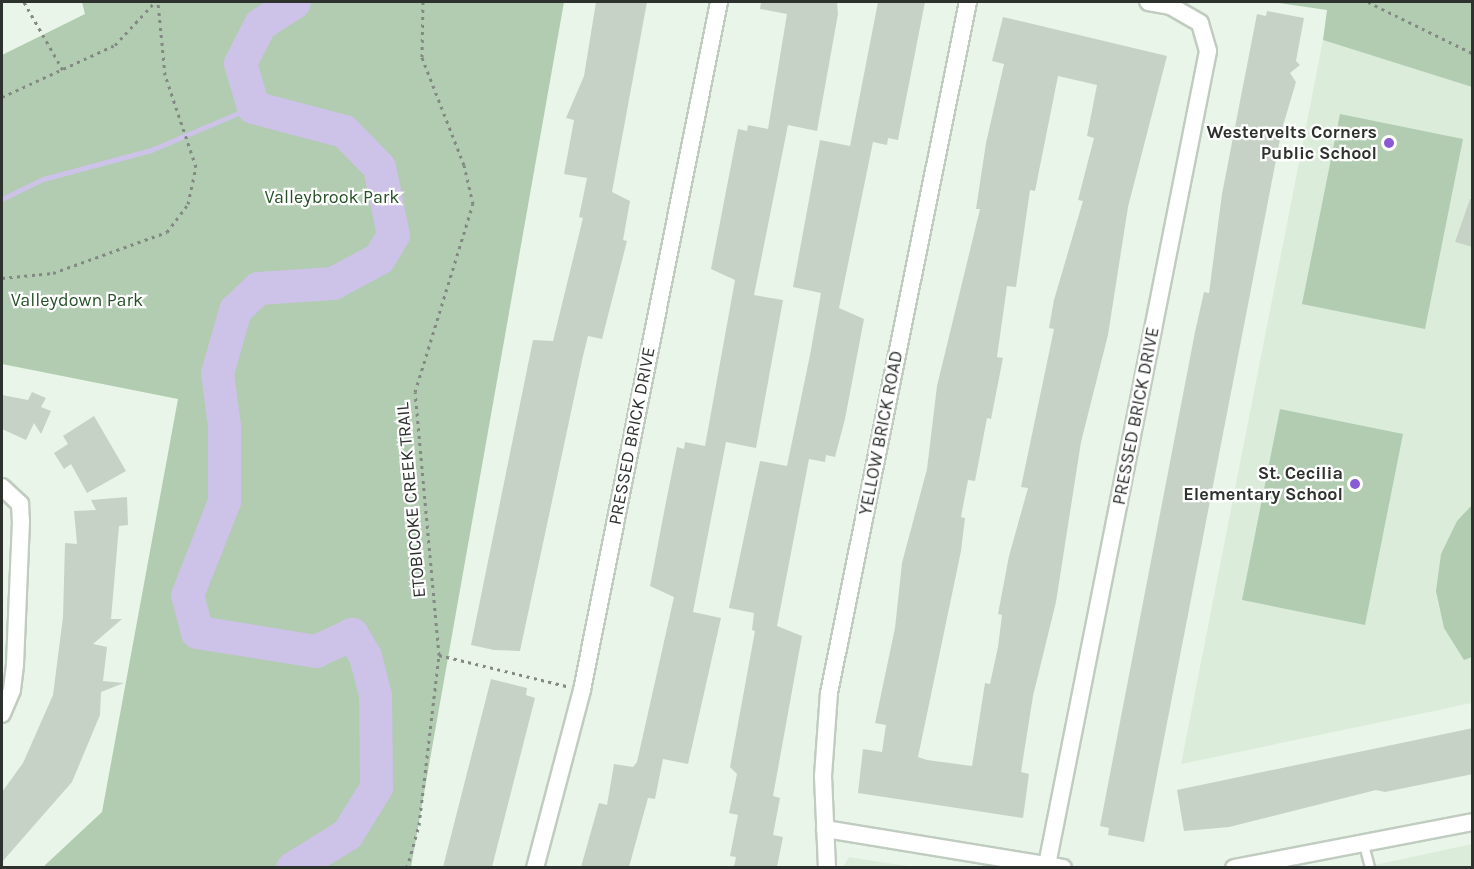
<!DOCTYPE html>
<style>
body{margin:0}
#map{position:relative;width:1474px;height:869px;overflow:hidden;background:#e9f5e9;font-family:Karla,sans-serif}
div>[style]{position:absolute}
.built>*{inset:0;background:#dbedda}
.green>*{inset:0;background:#b1ccb0}
.stream>*{height:5px;margin:-2.5px;padding:0 2.5px;transform-origin:2.5px;border-radius:2.5px;background:#cdc2e7}
.river>*{height:33px;margin:-16.5px;padding:0 16.5px;transform-origin:16.5px;border-radius:16.5px;background:#cdc2e7}
.building>*{inset:0;background:#c7d2c6}
.path>*{height:3px;margin-top:-1.5px;transform-origin:0;background:repeating-linear-gradient(90deg,#838a83 0 3px,transparent 0 7.5px)}
.roads{filter:drop-shadow(2px 0 #c1ccc0) drop-shadow(-2px 0 #c1ccc0) drop-shadow(0 2px #c1ccc0) drop-shadow(0 -2px #c1ccc0)}
.lane>*{height:8px;margin:-4px;padding:0 4px;transform-origin:4px;border-radius:4px;background:#fff}
.street>*{height:16px;margin:-8px;padding:0 8px;transform-origin:8px;border-radius:8px;background:#fff}
.dots>*{width:16px;height:16px;translate:-50% -50%;box-sizing:border-box;border:3px solid #fff;border-radius:50%}
span{translate:-50% -50%;white-space:nowrap;text-align:center;line-height:1.15;-webkit-text-stroke:4.5px #fff;paint-order:stroke}
.poi-label{font-size:18px;color:#2e322e;font-weight:700}
.right{translate:-100% -50%;text-align:right}
.park-label{font-size:18px;color:#265127}
.street-label{font-size:18px;color:#2e322e}
.frame{position:absolute;inset:0;border:3px solid #2e322e;pointer-events:none}
</style>
<div id="map">
<div class="built">
<i style="clip-path:polygon(1323px 40px,1472px 87px,1472px 703px,1181px 764px)"></i>
<i style="clip-path:polygon(1472px 844px,1472px 867px,1361px 868px,1393px 861px)"></i>
<i style="clip-path:polygon(849px 857px,886px 863px,917px 867px,843px 867px)"></i>
</div>
<div class="green">
<i style="clip-path:polygon(82px 2px,564px 2px,411px 867px,43px 867px,102px 812px,178px 399px,2px 364px,2px 55px,85px 14px)"></i>
<i style="clip-path:polygon(1272px 2px,1472px 2px,1472px 87px,1323px 40px,1327px 10px)"></i>
<i style="clip-path:polygon(1340px 114px,1463px 139px,1425px 329px,1302px 304px)"></i>
<i style="clip-path:polygon(1280px 409px,1403px 434px,1365px 625px,1242px 600px)"></i>
<i style="clip-path:polygon(1472px 505px,1472px 657px,1464px 660px,1444px 628px,1436px 591px,1441px 554px,1457px 521px)"></i>
</div>
<div class="stream">
<i style="left:2px;top:199px;width:46px;rotate:-26deg"></i>
<i style="left:43px;top:179px;width:112px;rotate:-15deg"></i>
<i style="left:151px;top:150px;width:111px;rotate:-22.9deg"></i>
</div>
<div class="river">
<i style="left:292px;top:868px;width:65px;rotate:-31.7deg"></i>
<i style="left:347px;top:834px;width:55px;rotate:-58.3deg"></i>
<i style="left:376px;top:787px;width:92px;rotate:-90.6deg"></i>
<i style="left:375px;top:695px;width:40px;rotate:-104.4deg"></i>
<i style="left:365px;top:656px;width:26px;rotate:-121deg"></i>
<i style="left:352px;top:634px;width:40px;rotate:155deg"></i>
<i style="left:316px;top:651px;width:121px;rotate:-170.9deg"></i>
<i style="left:197px;top:632px;width:38px;rotate:-105deg"></i>
<i style="left:187px;top:595px;width:101px;rotate:-68.5deg"></i>
<i style="left:224px;top:501px;width:75px;rotate:-90deg"></i>
<i style="left:224px;top:426px;width:53px;rotate:-97.5deg"></i>
<i style="left:217px;top:373px;width:66px;rotate:-74.1deg"></i>
<i style="left:235px;top:310px;width:32px;rotate:-44deg"></i>
<i style="left:258px;top:288px;width:75px;rotate:-3.8deg"></i>
<i style="left:333px;top:283px;width:52px;rotate:-28.5deg"></i>
<i style="left:379px;top:258px;width:27px;rotate:-59deg"></i>
<i style="left:393px;top:235px;width:69px;rotate:-101.6deg"></i>
<i style="left:379px;top:167px;width:50px;rotate:-134.2deg"></i>
<i style="left:344px;top:131px;width:94px;rotate:-165.2deg"></i>
<i style="left:253px;top:107px;width:46px;rotate:-106.5deg"></i>
<i style="left:240px;top:63px;width:44px;rotate:-62.9deg"></i>
<i style="left:260px;top:24px;width:40px;rotate:-32.9deg"></i>
</div>
<div class="building">
<i style="clip-path:polygon(596px 2px,647px 2px,612px 192px,630px 201px,623px 240px,627px 241px,602px 339px,588px 336px,583px 356px,520px 651px,494px 650px,471px 645px,533px 340px,553px 341px,583px 218px,579px 217px,587px 178px,564px 174px,574px 120px,566px 118px,584px 76px)"></i>
<i style="clip-path:polygon(761px 2px,837px 2px,838px 14px,817px 131px,788px 125px,754px 295px,783px 300px,756px 448px,726px 442px,709px 529px,693px 612px,721px 618px,688px 764px,663px 759px,655px 799px,648px 798px,629px 867px,581px 867px,599px 803px,607px 805px,614px 764px,633px 767px,637px 762px,674px 597px,650px 586px,665px 507px,677px 447px,684px 449px,685px 442px,705px 446px,735px 280px,711px 269px,738px 129px,747px 131px,748px 125px,768px 129px,787px 14px,760px 9px)"></i>
<i style="clip-path:polygon(878px 2px,925px 2px,898px 140px,888px 138px,887px 145px,873px 142px,839px 308px,864px 319px,845px 419px,835px 457px,826px 455px,825px 462px,809px 459px,777px 626px,802px 636px,773px 796px,780px 798px,773px 835px,783px 837px,777px 867px,734px 867px,736px 857px,730px 856px,738px 815px,729px 813px,737px 774px,730px 767px,755px 631px,752px 630px,754px 613px,729px 608px,760px 461px,787px 466px,810px 355px,821px 293px,793px 287px,820px 140px,850px 146px)"></i>
<i style="clip-path:polygon(1267px 11px,1304px 18px,1296px 61px,1300px 65px,1290px 73px,1296px 82px,1282px 129px,1144px 842px,1108px 835px,1109px 828px,1100px 826px,1195px 332px,1204px 292px,1209px 293px,1222px 194px,1257px 14px,1266px 16px)"></i>
<i style="clip-path:polygon(evenodd,1003px 17px,1167px 56px,1128px 207px,1108px 335px,1081px 442px,1056px 602px,1033px 696px,1021px 772px,1029px 774px,1023px 818px,858px 793px,863px 749px,882px 752px,886px 725px,875px 723px,895px 628px,902px 563px,927px 469px,937px 386px,980px 209px,976px 209px,986px 143px,1004px 64px,992px 61px,1003px 17px,1058px 76px,1097px 85px,1087px 136px,1094px 138px,1078px 200px,1083px 201px,1054px 300px,1049px 328px,1054px 329px,1021px 487px,1028px 488px,1009px 556px,998px 614px,1002px 615px,998px 647px,990px 684px,985px 683px,972px 766px,927px 760px,918px 757px,961px 551px,965px 518px,961px 517px,968px 480px,975px 481px,987px 418px,991px 419px,1003px 358px,997px 357px,1007px 286px,1016px 287px,1030px 190px,1035px 191px,1058px 76px)"></i>
<i style="clip-path:polygon(1470px 199px,1473px 199px,1473px 247px,1455px 242px)"></i>
<i style="clip-path:polygon(32px 392px,46px 398px,41px 407px,51px 411px,41px 434px,34px 423px,26px 440px,2px 429px,2px 395px,28px 400px)"></i>
<i style="clip-path:polygon(94px 416px,126px 471px,87px 493px,71px 464px,64px 469px,54px 453px,68px 444px,63px 436px)"></i>
<i style="clip-path:polygon(127px 497px,128px 525px,119px 526px,111px 619px,122px 619px,93px 644px,107px 647px,103px 681px,124px 683px,101px 692px,100px 715px,72px 782px,2px 862px,2px 792px,23px 763px,53px 695px,63px 617px,65px 543px,77px 544px,74px 511px,96px 510px,91px 500px)"></i>
<i style="clip-path:polygon(491px 679px,527px 688px,526px 695px,535px 698px,492px 867px,443px 867px)"></i>
<i style="clip-path:polygon(1473px 728px,1473px 774px,1385px 792px,1376px 790px,1229px 827px,1184px 831px,1177px 790px)"></i>
</div>
<div class="path">
<i style="left:24px;top:2px;width:78px;rotate:60.2deg"></i>
<i style="left:1368px;top:2px;width:116px;rotate:26.1deg"></i>
<i style="left:2px;top:97px;width:124px;rotate:-24.7deg"></i>
<i style="left:115px;top:45px;width:59px;rotate:-47.1deg"></i>
<i style="left:2px;top:278px;width:51px;rotate:-5.6deg"></i>
<i style="left:53px;top:273px;width:121px;rotate:-19.8deg"></i>
<i style="left:167px;top:232px;width:35px;rotate:-53deg"></i>
<i style="left:188px;top:204px;width:38px;rotate:-78deg"></i>
<i style="left:196px;top:167px;width:97px;rotate:-108.6deg"></i>
<i style="left:165px;top:75px;width:73px;rotate:-95.5deg"></i>
<i style="left:439px;top:655px;width:131px;rotate:13.7deg"></i>
<i style="left:407px;top:868px;width:45px;rotate:-74.4deg"></i>
<i style="left:419px;top:825px;width:171px;rotate:-83.3deg"></i>
<i style="left:439px;top:655px;width:264px;rotate:-95.2deg"></i>
<i style="left:415px;top:392px;width:197px;rotate:-72.9deg"></i>
<i style="left:473px;top:204px;width:40px;rotate:-103deg"></i>
<i style="left:464px;top:165px;width:116px;rotate:-111.3deg"></i>
<i style="left:422px;top:57px;width:55px;rotate:-89deg"></i>
</div>
<div class="roads">
<div class="lane">
<i style="left:1364px;top:845px;width:24px;rotate:75deg"></i>
</div>
<div class="street">
<i style="left:2px;top:487px;width:25px;rotate:43deg"></i>
<i style="left:20px;top:504px;width:17px;rotate:87deg"></i>
<i style="left:21px;top:521px;width:144px;rotate:92.4deg"></i>
<i style="left:15px;top:665px;width:25px;rotate:97deg"></i>
<i style="left:12px;top:690px;width:26px;rotate:113deg"></i>
<i style="left:825px;top:829px;width:241px;rotate:9.3deg"></i>
<i style="left:1047px;top:865px;width:830px;rotate:-78.81deg"></i>
<i style="left:1208px;top:51px;width:29px;rotate:-106deg"></i>
<i style="left:1200px;top:23px;width:34px;rotate:-150deg"></i>
<i style="left:1171px;top:6px;width:23px;rotate:-170deg"></i>
<i style="left:535px;top:868px;width:184px;rotate:-75.2deg"></i>
<i style="left:582px;top:690px;width:702px;rotate:-78.74deg"></i>
<i style="left:827px;top:868px;width:92px;rotate:-92.5deg"></i>
<i style="left:823px;top:776px;width:83px;rotate:-85.9deg"></i>
<i style="left:829px;top:693px;width:705px;rotate:-78.63deg"></i>
<i style="left:1234px;top:868px;width:242px;rotate:-10.9deg"></i>
</div>
</div>
<div class="dots">
<i style="left:1389px;top:143px;background:#895ad3"></i>
<i style="left:1355px;top:484px;background:#895ad3"></i>
</div>
<div class="poi-label">
<span class="right" style="left:1377px;top:143px">Westervelts Corners<br>Public School</span>
<span class="right" style="left:1343px;top:484px">St. Cecilia<br>Elementary School</span>
</div>
<div class="park-label">
<span style="left:332px;top:197px">Valleybrook Park</span>
<span style="left:77px;top:300px">Valleydown Park</span>
</div>
<div class="street-label">
<span style="left:1136px;top:416px;rotate:-79deg">PRESSED BRICK DRIVE</span>
<span style="left:881px;top:433px;rotate:-79deg">YELLOW BRICK ROAD</span>
<span style="left:632px;top:436px;rotate:-79deg">PRESSED BRICK DRIVE</span>
<span style="left:411px;top:500px;rotate:-95deg">ETOBICOKE CREEK TRAIL</span>
</div>
<div class="frame"></div>
</div>
